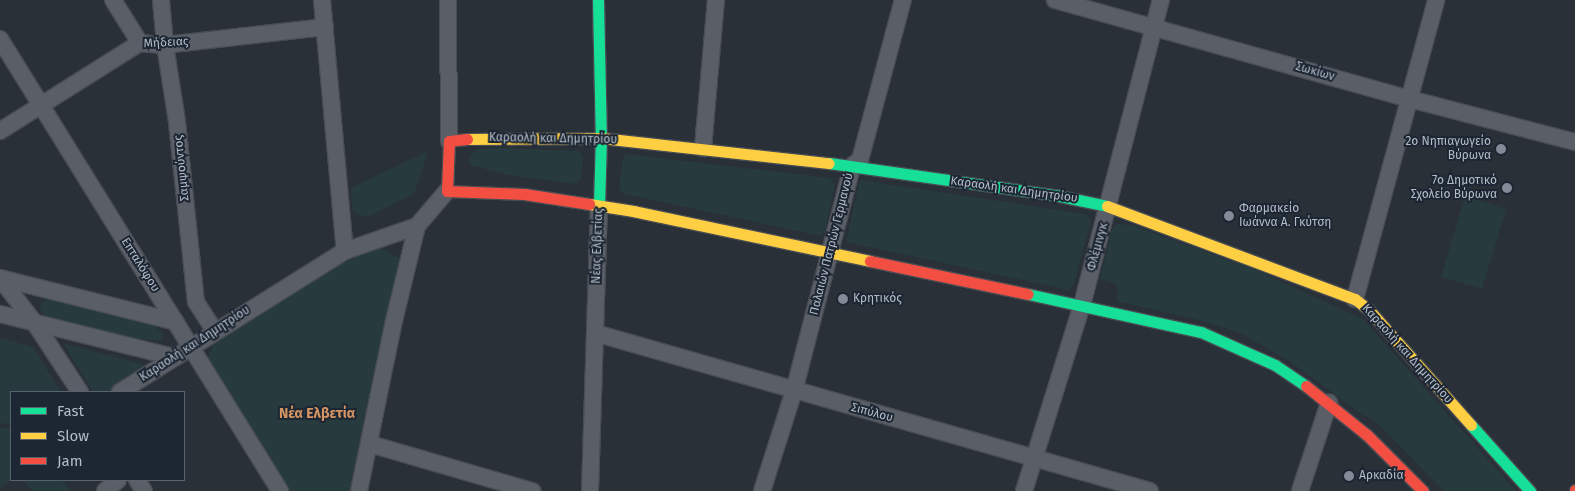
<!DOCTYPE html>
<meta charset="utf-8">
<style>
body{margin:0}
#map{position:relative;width:1575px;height:491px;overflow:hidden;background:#2a3038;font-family:"Fira Sans",sans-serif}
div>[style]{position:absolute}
.green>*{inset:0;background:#273a3e}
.roads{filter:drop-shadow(1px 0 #484c53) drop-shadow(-1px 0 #484c53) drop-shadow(0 1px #484c53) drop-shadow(0 -1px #484c53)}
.street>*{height:16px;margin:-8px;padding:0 8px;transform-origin:8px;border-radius:8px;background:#5a5e66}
.fast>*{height:11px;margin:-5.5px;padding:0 5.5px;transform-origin:5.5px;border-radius:5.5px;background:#16e098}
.slow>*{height:11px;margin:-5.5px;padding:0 5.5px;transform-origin:5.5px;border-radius:5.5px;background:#ffcf43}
.jam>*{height:11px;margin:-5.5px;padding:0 5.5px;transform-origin:5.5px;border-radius:5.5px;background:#f24e42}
.dots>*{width:14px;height:14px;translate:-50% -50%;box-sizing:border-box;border:2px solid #1d2633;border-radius:50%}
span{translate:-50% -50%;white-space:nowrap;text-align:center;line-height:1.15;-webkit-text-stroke:4px #1d2633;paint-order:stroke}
.street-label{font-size:12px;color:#b4bcc9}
.poi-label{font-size:12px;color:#b4bcc9}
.right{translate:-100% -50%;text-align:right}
.left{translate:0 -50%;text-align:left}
.neighbourhood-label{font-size:14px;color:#d59563;font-weight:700}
.legend{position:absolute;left:10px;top:391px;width:175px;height:90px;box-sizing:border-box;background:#1d2633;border:1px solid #59626f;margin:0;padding:6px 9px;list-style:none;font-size:15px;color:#b4bcc9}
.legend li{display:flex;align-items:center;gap:10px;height:25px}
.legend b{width:25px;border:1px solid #59626f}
</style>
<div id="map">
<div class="green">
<i style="clip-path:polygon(500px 148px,579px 151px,583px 156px,581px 179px,576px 184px,509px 175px,470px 165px,469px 160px,471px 154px,478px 149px)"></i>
<i style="clip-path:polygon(426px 152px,427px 156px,415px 191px,411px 195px,372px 215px,362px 217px,352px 210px,351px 188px)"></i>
<i style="clip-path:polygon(626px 154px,830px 178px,835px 184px,825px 231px,821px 236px,624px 194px,619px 190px,623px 158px)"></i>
<i style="clip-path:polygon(860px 180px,1086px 214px,1091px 221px,1074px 284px,1069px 290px,846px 242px)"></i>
<i style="clip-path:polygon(1465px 196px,1506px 209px,1482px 289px,1441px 277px)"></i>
<i style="clip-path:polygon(1117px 224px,1131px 225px,1253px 269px,1363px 319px,1516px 491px,1444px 491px,1374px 420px,1363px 415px,1288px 360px,1240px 333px,1203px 321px,1117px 301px,1118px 288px,1114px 283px,1100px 279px,1112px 229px)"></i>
<i style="clip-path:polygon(379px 247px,400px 259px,353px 491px,288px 491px,207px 359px,214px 343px,336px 266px)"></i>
<i style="clip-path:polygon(51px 299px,150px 322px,163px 333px,162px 341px,146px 340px,48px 320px,39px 308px,43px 301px)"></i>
<i style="clip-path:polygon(0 338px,33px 347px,61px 392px,11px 392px,11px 423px,0 424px)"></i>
<i style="clip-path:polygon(63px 343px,153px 367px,115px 392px,93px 392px)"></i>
<i style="clip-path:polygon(11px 427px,11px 480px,0 489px,0 429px)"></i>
<i style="clip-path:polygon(23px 480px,62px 480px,71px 491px,32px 491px)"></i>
</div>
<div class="roads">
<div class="street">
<i style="left:113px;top:0;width:51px;rotate:57.9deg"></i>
<i style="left:161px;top:0;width:45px;rotate:84.9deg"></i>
<i style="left:165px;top:45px;width:78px;rotate:81.1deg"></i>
<i style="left:177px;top:122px;width:181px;rotate:84deg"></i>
<i style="left:196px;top:302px;width:35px;rotate:57deg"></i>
<i style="left:322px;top:0;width:252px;rotate:84.8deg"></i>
<i style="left:448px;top:0;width:141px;rotate:89.6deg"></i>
<i style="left:1055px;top:0;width:369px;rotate:15.6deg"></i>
<i style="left:1410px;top:99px;width:171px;rotate:14.6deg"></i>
<i style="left:0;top:39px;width:532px;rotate:58.22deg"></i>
<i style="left:0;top:131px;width:165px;rotate:-32.2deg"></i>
<i style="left:140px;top:43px;width:25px;rotate:5deg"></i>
<i style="left:165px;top:45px;width:161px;rotate:-6.4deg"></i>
<i style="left:703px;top:148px;width:149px;rotate:-85deg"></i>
<i style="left:0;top:278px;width:181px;rotate:14deg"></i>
<i style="left:0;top:278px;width:56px;rotate:52.3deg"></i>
<i style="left:34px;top:322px;width:84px;rotate:56.7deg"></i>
<i style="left:1355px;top:299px;width:310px;rotate:-74.8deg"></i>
<i style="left:0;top:314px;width:179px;rotate:13.9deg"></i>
<i style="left:595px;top:333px;width:577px;rotate:15.89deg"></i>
<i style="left:120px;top:392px;width:266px;rotate:-32.1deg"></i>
<i style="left:345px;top:251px;width:76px;rotate:-19.1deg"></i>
<i style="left:417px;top:226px;width:46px;rotate:-49.4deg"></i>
<i style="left:370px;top:444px;width:169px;rotate:16.2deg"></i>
<i style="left:137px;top:480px;width:13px;rotate:58deg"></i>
<i style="left:105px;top:491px;width:17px;rotate:-40deg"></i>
<i style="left:359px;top:491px;width:169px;rotate:-78.4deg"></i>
<i style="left:393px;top:325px;width:102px;rotate:-76.4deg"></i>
<i style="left:590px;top:491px;width:286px;rotate:-88.2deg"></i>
<i style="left:762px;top:491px;width:105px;rotate:-72.3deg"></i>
<i style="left:794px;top:391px;width:232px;rotate:-75.5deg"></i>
<i style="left:852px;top:166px;width:10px;rotate:-37deg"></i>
<i style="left:860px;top:160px;width:166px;rotate:-75deg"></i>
<i style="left:1024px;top:491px;width:195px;rotate:-72.7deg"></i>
<i style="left:1082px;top:305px;width:315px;rotate:-75.5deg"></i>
<i style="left:1300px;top:491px;width:93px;rotate:-71.8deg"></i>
</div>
<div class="fast">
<i style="left:598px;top:0;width:138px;rotate:88.8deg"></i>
<i style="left:601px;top:138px;width:67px;rotate:91.7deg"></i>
<i style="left:829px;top:163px;width:228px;rotate:8.1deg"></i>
<i style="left:1055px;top:195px;width:53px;rotate:11.9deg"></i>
<i style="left:1028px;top:294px;width:177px;rotate:12.4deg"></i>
<i style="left:1201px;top:332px;width:81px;rotate:24deg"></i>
<i style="left:1275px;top:365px;width:37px;rotate:34deg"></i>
<i style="left:1471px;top:425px;width:89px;rotate:48.2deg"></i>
</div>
<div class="slow">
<i style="left:467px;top:139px;width:134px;rotate:-0.4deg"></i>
<i style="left:601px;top:138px;width:229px;rotate:6.3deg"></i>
<i style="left:589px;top:204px;width:45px;rotate:9deg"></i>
<i style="left:633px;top:211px;width:242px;rotate:11.9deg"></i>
<i style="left:1107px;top:206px;width:265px;rotate:20.6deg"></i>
<i style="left:1355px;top:299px;width:16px;rotate:38deg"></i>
<i style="left:1368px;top:309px;width:155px;rotate:48.4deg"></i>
</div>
<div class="jam">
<i style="left:467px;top:139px;width:18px;rotate:174deg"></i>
<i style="left:449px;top:141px;width:50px;rotate:92.3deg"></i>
<i style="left:447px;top:191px;width:77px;rotate:2.2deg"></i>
<i style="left:524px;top:194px;width:66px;rotate:8.7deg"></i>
<i style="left:870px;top:261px;width:161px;rotate:11.8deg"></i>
<i style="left:1306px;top:386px;width:78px;rotate:38.8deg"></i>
<i style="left:1367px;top:435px;width:79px;rotate:45deg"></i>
<i style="left:1575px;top:490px;width:1px;rotate:90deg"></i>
</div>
</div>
<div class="dots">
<i style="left:1501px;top:149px;background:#848b96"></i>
<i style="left:1507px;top:188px;background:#848b96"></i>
<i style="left:1229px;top:216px;background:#848b96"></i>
<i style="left:843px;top:299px;background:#848b96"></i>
<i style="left:1349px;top:476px;background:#848b96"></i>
</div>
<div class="street-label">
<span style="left:166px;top:43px;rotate:-3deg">Μήδειας</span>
<span style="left:1315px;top:72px;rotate:16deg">Σωκίων</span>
<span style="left:553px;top:139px;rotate:1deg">Καραολή και Δημητρίου</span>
<span style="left:182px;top:168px;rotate:-96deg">Σαμψούντος</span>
<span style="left:1014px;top:190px;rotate:8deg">Καραολή και Δημητρίου</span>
<span style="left:832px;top:244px;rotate:-76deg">Παλαιών Πατρών Γερμανού</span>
<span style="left:598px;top:246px;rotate:-88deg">Νέας Ελβετίας</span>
<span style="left:1098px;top:247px;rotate:-75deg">Φλέμινγκ</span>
<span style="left:140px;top:265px;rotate:58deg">Επταλόφου</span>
<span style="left:195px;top:344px;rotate:-33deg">Καραολή και Δημητρίου</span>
<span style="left:1407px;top:354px;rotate:48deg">Καραολή και Δημητρίου</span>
<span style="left:872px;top:413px;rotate:15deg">Σιπύλου</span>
</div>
<div class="poi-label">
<span class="right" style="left:1491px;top:149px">2ο Νηπιαγωγείο<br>Βύρωνα</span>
<span class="right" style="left:1497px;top:188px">7ο Δημοτικό<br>Σχολείο Βύρωνα</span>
<span class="left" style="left:1239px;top:216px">Φαρμακείο<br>Ιωάννα Α. Γκύτση</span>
<span class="left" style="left:853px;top:299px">Κρητικός</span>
<span class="left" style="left:1359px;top:476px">Αρκαδία</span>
</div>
<div class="neighbourhood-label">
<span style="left:317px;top:414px">Νέα Ελβετία</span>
</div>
<ul class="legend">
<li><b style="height:6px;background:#16e098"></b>Fast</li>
<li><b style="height:6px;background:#ffcf43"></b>Slow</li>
<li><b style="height:6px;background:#f24e42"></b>Jam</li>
</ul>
</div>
